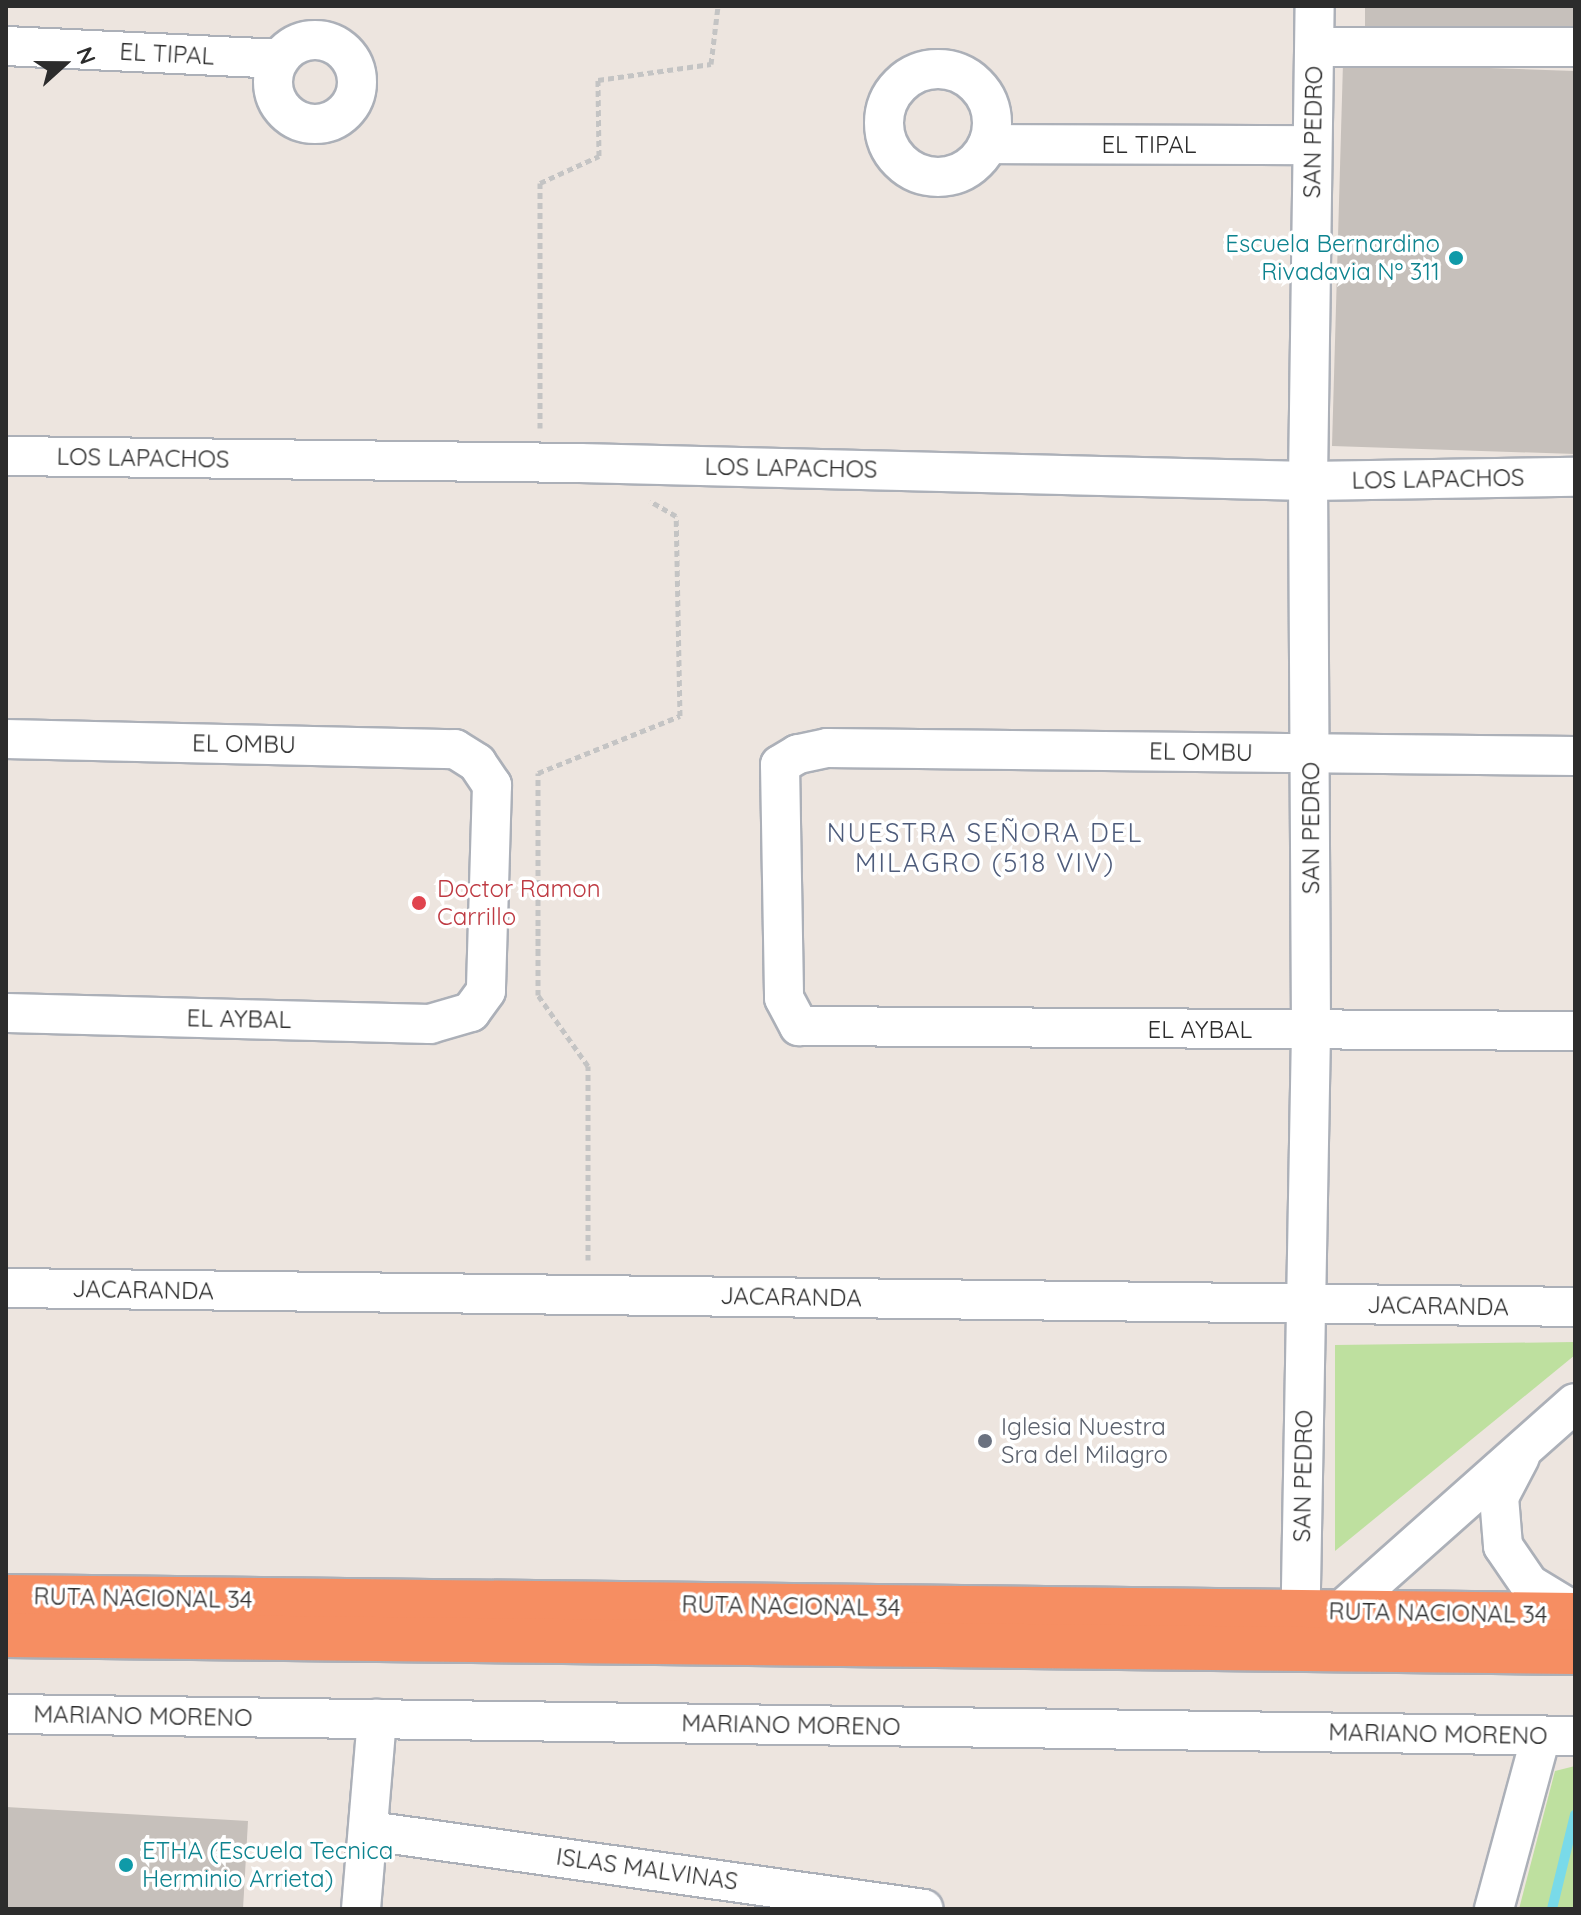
<!DOCTYPE html>
<meta charset="utf-8">
<style>
body{margin:0}
#map{position:relative;width:1581px;height:1915px;overflow:hidden;background:#ede5df;font-family:Quicksand,sans-serif}
div>[style]{position:absolute}
.green>*{inset:0;background:#bee09f}
.stream>*{height:10px;margin:-5px;padding:0 5px;transform-origin:5px;border-radius:5px;background:#79dae9}
.building>*{inset:0;background:#c6c0bb}
.path>*{height:5px;margin-top:-2.5px;transform-origin:0;background:repeating-linear-gradient(90deg,#c4c4c4 0 6px,transparent 0 10px)}
.roads{filter:drop-shadow(2px 0 #acb0b8) drop-shadow(-2px 0 #acb0b8) drop-shadow(0 2px #acb0b8) drop-shadow(0 -2px #acb0b8)}
.minor>*{height:38px;margin:-19px;padding:0 19px;transform-origin:19px;border-radius:19px;background:#fff}
.minor>.ring{margin:-19px;padding:0;box-sizing:content-box;background:none;border:38px solid #fff;border-radius:50%}
.highway>*{height:44px;margin:-22px;padding:0 22px;transform-origin:22px;border-radius:22px;background:#f68e62}
.dots>*{width:22px;height:22px;translate:-50% -50%;box-sizing:border-box;border:4px solid #fff;border-radius:50%}
span{translate:-50% -50%;white-space:nowrap;text-align:center;line-height:1.15;-webkit-text-stroke:7px #fff;paint-order:stroke}
.street-label{font-size:24px;color:#2c2c2c}
.culture-label{font-size:24px;color:#0d838f}
.right{translate:-100% -50%;text-align:right}
.left{translate:0 -50%;text-align:left}
.health-label{font-size:24px;color:#be3a42}
.worship-label{font-size:24px;color:#5b616d}
.neighbourhood-label{font-size:26px;color:#4e5c7b;letter-spacing:2px}
.frame{position:absolute;inset:0;border:8px solid #2c2c2c;pointer-events:none}
.north{position:absolute;left:24px;top:24px;width:80px;height:80px;-webkit-text-stroke:6px #fff;paint-order:stroke;rotate:69deg;font-size:22px;font-weight:700;line-height:32px;text-align:center;color:#2c2c2c}
.north::after{content:'';display:block;margin:auto;width:28px;height:36px;background:#2c2c2c;clip-path:polygon(50% 0,100% 100%,50% 72%,0 100%)}
</style>
<div id="map">
<div class="green">
<i style="clip-path:polygon(1575px 1342px,1575px 1355px,1335px 1551px,1335px 1345px)"></i>
<i style="clip-path:polygon(1575px 1766px,1575px 1909px,1519px 1909px,1555px 1771px)"></i>
</div>
<div class="stream">
<i style="left:1552px;top:1909px;width:97px;rotate:-76.3deg"></i>
</div>
<div class="building">
<i style="clip-path:polygon(1365px 6px,1575px 6px,1575px 27px,1365px 29px)"></i>
<i style="clip-path:polygon(1343px 63px,1575px 71px,1575px 454px,1332px 446px)"></i>
<i style="clip-path:polygon(6px 1807px,248px 1821px,243px 1909px,6px 1909px)"></i>
</div>
<div class="path">
<i style="left:540px;top:428px;width:245px;rotate:-90deg"></i>
<i style="left:540px;top:183px;width:65px;rotate:-24.6deg"></i>
<i style="left:599px;top:156px;width:76px;rotate:-90.8deg"></i>
<i style="left:598px;top:80px;width:114px;rotate:-8.1deg"></i>
<i style="left:711px;top:64px;width:58px;rotate:-83.1deg"></i>
<i style="left:588px;top:1260px;width:194px;rotate:-90deg"></i>
<i style="left:588px;top:1066px;width:87px;rotate:-125.2deg"></i>
<i style="left:538px;top:995px;width:222px;rotate:-90deg"></i>
<i style="left:538px;top:773px;width:153px;rotate:-21.9deg"></i>
<i style="left:680px;top:716px;width:200px;rotate:-91.1deg"></i>
<i style="left:676px;top:516px;width:30px;rotate:-150deg"></i>
</div>
<div class="roads">
<div class="minor">
<i class="ring" style="left:273px;top:40px;width:46px;height:46px"></i>
<i style="left:6px;top:46px;width:274px;rotate:2.7deg"></i>
<i style="left:1315px;top:47px;width:260px"></i>
<i class="ring" style="left:884px;top:69px;width:70px;height:70px"></i>
<i style="left:988px;top:144px;width:323px;rotate:0.2deg"></i>
<i style="left:6px;top:456px;width:574px;rotate:0.7deg"></i>
<i style="left:580px;top:463px;width:728px;rotate:1.42deg"></i>
<i style="left:1308px;top:481px;width:267px;rotate:-0.9deg"></i>
<i style="left:6px;top:739px;width:449px;rotate:1.3deg"></i>
<i style="left:455px;top:749px;width:26px;rotate:32deg"></i>
<i style="left:477px;top:763px;width:27px;rotate:56deg"></i>
<i style="left:492px;top:785px;width:206px;rotate:91.7deg"></i>
<i style="left:486px;top:991px;width:26px;rotate:126deg"></i>
<i style="left:471px;top:1012px;width:43px;rotate:163.7deg"></i>
<i style="left:430px;top:1024px;width:424px;rotate:-178.5deg"></i>
<i style="left:1575px;top:756px;width:748px;rotate:-179.39deg"></i>
<i style="left:827px;top:748px;width:30px;rotate:168deg"></i>
<i style="left:798px;top:754px;width:21px;rotate:149deg"></i>
<i style="left:780px;top:765px;width:233px;rotate:89deg"></i>
<i style="left:784px;top:998px;width:32px;rotate:62deg"></i>
<i style="left:799px;top:1026px;width:776px;rotate:0.37deg"></i>
<i style="left:6px;top:1288px;width:1569px;rotate:0.69deg"></i>
<i style="left:1520px;top:1457px;width:45px;rotate:117.7deg"></i>
<i style="left:1499px;top:1497px;width:49px;rotate:85.3deg"></i>
<i style="left:1503px;top:1546px;width:46px;rotate:55.6deg"></i>
<i style="left:1529px;top:1584px;width:54px;rotate:31.3deg"></i>
<i style="left:1325px;top:1625px;width:334px;rotate:-41.6deg"></i>
<i style="left:1300px;top:1643px;width:613px;rotate:-88.97deg"></i>
<i style="left:1311px;top:1030px;width:549px;rotate:-90.31deg"></i>
<i style="left:1308px;top:481px;width:475px;rotate:-89.2deg"></i>
<i style="left:6px;top:1714px;width:1569px;rotate:0.8deg"></i>
<i style="left:370px;top:1831px;width:559px;rotate:8.01deg"></i>
<i style="left:361px;top:1909px;width:191px;rotate:-85.2deg"></i>
<i style="left:1494px;top:1909px;width:179px;rotate:-74.8deg"></i>
</div>
<div class="highway">
<i style="left:6px;top:1597px;width:1569px;rotate:0.66deg"></i>
<i style="left:6px;top:1635px;width:1569px;rotate:0.62deg"></i>
</div>
</div>
<div class="dots">
<i style="left:1456px;top:258px;background:#0f9aa8"></i>
<i style="left:419px;top:903px;background:#e0444e"></i>
<i style="left:985px;top:1441px;background:#6b7280"></i>
<i style="left:126px;top:1865px;background:#0f9aa8"></i>
</div>
<div class="street-label">
<span style="left:167px;top:54px;rotate:3deg">EL TIPAL</span>
<span style="left:1313px;top:132px;rotate:-89deg">SAN PEDRO</span>
<span style="left:1149px;top:145px">EL TIPAL</span>
<span style="left:143px;top:458px;rotate:1deg">LOS LAPACHOS</span>
<span style="left:791px;top:468px;rotate:1deg">LOS LAPACHOS</span>
<span style="left:1438px;top:479px;rotate:-1deg">LOS LAPACHOS</span>
<span style="left:244px;top:744px;rotate:1deg">EL OMBU</span>
<span style="left:1201px;top:752px;rotate:1deg">EL OMBU</span>
<span style="left:1311px;top:828px;rotate:-90deg">SAN PEDRO</span>
<span style="left:239px;top:1019px;rotate:1deg">EL AYBAL</span>
<span style="left:1200px;top:1030px">EL AYBAL</span>
<span style="left:143px;top:1290px;rotate:1deg">JACARANDA</span>
<span style="left:791px;top:1297px;rotate:1deg">JACARANDA</span>
<span style="left:1438px;top:1306px;rotate:1deg">JACARANDA</span>
<span style="left:1303px;top:1476px;rotate:-89deg">SAN PEDRO</span>
<span style="left:143px;top:1598px;rotate:1deg">RUTA NACIONAL 34</span>
<span style="left:791px;top:1606px;rotate:1deg">RUTA NACIONAL 34</span>
<span style="left:1438px;top:1613px;rotate:1deg">RUTA NACIONAL 34</span>
<span style="left:143px;top:1716px;rotate:1deg">MARIANO MORENO</span>
<span style="left:791px;top:1725px;rotate:1deg">MARIANO MORENO</span>
<span style="left:1438px;top:1734px;rotate:1deg">MARIANO MORENO</span>
<span style="left:647px;top:1869px;rotate:8deg">ISLAS MALVINAS</span>
</div>
<div class="culture-label">
<span class="right" style="left:1440px;top:258px">Escuela Bernardino<br>Rivadavia Nº 311</span>
<span class="left" style="left:142px;top:1865px">ETHA (Escuela Tecnica<br>Herminio Arrieta)</span>
</div>
<div class="health-label">
<span class="left" style="left:437px;top:903px">Doctor Ramon<br>Carrillo</span>
</div>
<div class="worship-label">
<span class="left" style="left:1001px;top:1441px">Iglesia Nuestra<br>Sra del Milagro</span>
</div>
<div class="neighbourhood-label">
<span style="left:985px;top:848px">NUESTRA SEÑORA DEL<br>MILAGRO (518 VIV)</span>
</div>
<div class="frame"></div>
<div class="north">N</div>
</div>
